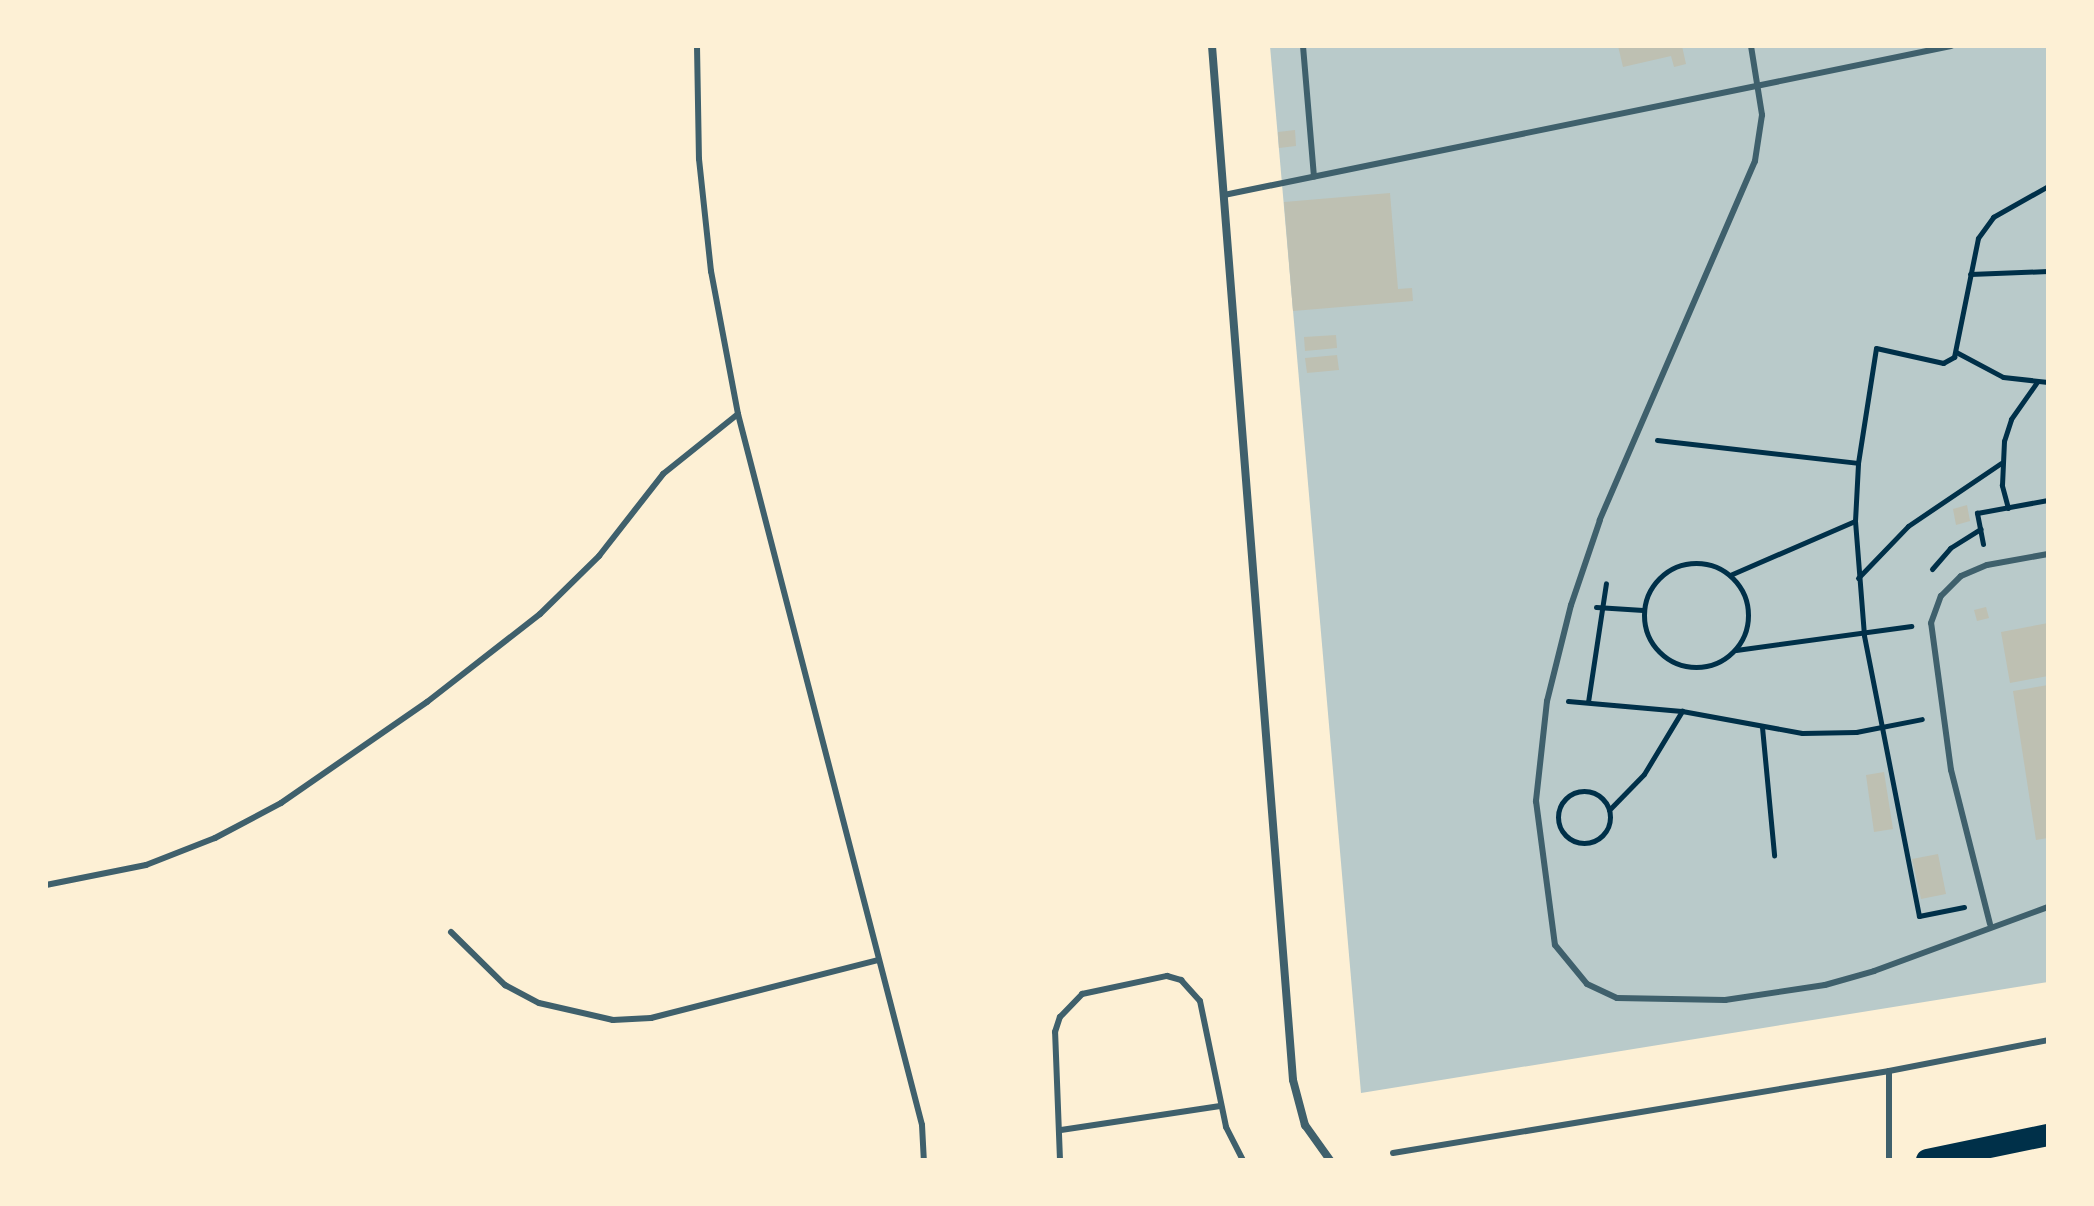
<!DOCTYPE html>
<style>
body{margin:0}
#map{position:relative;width:2094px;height:1206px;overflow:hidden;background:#fdf0d5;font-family:Barlow,sans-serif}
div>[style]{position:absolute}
.green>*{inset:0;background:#b9caca}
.building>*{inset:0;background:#bec0b2}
.path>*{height:5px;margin:-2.5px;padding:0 2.5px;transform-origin:2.5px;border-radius:2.5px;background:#003049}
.path>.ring{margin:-2.5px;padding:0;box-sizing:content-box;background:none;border:5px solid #003049;border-radius:50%}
.service>*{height:6px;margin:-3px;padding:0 3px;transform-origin:3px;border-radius:3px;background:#3f606c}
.minor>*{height:8px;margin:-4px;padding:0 4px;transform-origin:4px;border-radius:4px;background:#3f606c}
.trunk>*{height:22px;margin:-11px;padding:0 11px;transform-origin:11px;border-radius:11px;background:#003049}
span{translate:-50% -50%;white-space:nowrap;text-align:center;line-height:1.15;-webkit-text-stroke:7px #fdf0d5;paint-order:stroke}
.frame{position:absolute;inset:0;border:48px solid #fdf0d5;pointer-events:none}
</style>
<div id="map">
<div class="green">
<i style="clip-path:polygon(1270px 46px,2048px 46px,2048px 982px,1361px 1093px)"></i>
</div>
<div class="building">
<i style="clip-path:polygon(1618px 46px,1682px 46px,1686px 64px,1674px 67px,1671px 56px,1623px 67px)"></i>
<i style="clip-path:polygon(1295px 130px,1296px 146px,1279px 148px,1278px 132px)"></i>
<i style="clip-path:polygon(1390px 193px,1398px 289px,1412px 288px,1413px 301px,1293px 311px,1284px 202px)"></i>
<i style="clip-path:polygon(1336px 335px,1337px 348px,1305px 351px,1304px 337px)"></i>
<i style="clip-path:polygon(1337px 355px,1339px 370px,1307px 373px,1305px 358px)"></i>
<i style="clip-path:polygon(1967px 505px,1970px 521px,1956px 525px,1953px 509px)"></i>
<i style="clip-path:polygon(1986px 607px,1989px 618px,1977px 621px,1974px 610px)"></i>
<i style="clip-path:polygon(2048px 623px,2048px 676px,2010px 683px,2001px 632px)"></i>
<i style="clip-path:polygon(2048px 685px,2048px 838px,2036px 840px,2013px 691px)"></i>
<i style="clip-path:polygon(1884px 772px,1893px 829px,1874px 832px,1866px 775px)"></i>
<i style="clip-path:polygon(1938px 854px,1946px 894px,1921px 899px,1912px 859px)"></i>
</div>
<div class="path">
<i style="left:1970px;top:274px;width:78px;rotate:-2.2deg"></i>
<i style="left:1956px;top:352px;width:53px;rotate:28deg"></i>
<i style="left:2003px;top:377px;width:45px;rotate:6.3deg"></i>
<i style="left:1657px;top:440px;width:202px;rotate:6.5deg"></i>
<i style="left:2008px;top:508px;width:24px;rotate:-105deg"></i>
<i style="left:2002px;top:485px;width:44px;rotate:-87.4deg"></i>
<i style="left:2004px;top:441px;width:23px;rotate:-72deg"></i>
<i style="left:2011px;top:419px;width:45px;rotate:-54.9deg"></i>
<i style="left:1983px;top:544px;width:32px;rotate:-101deg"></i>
<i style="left:1977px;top:513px;width:72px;rotate:-10.4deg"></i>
<i class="ring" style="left:1644px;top:563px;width:99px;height:99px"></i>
<i style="left:1932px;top:569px;width:28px;rotate:-49deg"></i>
<i style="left:1950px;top:548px;width:36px;rotate:-32deg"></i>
<i style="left:1730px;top:575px;width:136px;rotate:-23.4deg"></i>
<i style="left:1858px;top:578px;width:72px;rotate:-46.1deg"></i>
<i style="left:1908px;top:526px;width:112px;rotate:-34.1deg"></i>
<i style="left:1596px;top:607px;width:47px;rotate:3.7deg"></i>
<i style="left:1736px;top:650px;width:177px;rotate:-7.8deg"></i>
<i style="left:1568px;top:701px;width:114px;rotate:5deg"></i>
<i style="left:1682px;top:711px;width:122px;rotate:10.4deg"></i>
<i style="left:1802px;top:733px;width:54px;rotate:-1.1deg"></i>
<i style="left:1856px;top:732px;width:67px;rotate:-11.1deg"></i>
<i style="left:1588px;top:702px;width:120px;rotate:-81.4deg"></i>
<i style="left:1762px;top:727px;width:129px;rotate:84.6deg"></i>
<i class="ring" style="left:1558px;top:791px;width:47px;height:47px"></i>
<i style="left:1609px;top:810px;width:50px;rotate:-45.8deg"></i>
<i style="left:1644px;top:774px;width:74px;rotate:-58.9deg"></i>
<i style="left:1964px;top:907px;width:46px;rotate:168.7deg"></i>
<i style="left:1919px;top:916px;width:286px;rotate:-101.1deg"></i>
<i style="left:1864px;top:635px;width:114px;rotate:-94.5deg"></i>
<i style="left:1855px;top:521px;width:58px;rotate:-87deg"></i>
<i style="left:1858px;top:463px;width:116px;rotate:-81.1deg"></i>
<i style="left:1876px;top:348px;width:69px;rotate:12.6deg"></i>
<i style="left:1943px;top:363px;width:13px;rotate:-29deg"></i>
<i style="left:1954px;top:357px;width:121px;rotate:-78.6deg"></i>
<i style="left:1978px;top:238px;width:26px;rotate:-54deg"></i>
<i style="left:1993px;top:217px;width:63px;rotate:-29.4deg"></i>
</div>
<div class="service">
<i style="left:697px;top:46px;width:113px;rotate:89deg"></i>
<i style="left:699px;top:159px;width:113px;rotate:83.9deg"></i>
<i style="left:711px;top:271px;width:146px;rotate:79.3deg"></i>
<i style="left:738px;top:414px;width:734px;rotate:75.49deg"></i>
<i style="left:922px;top:1125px;width:35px;rotate:87deg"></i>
<i style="left:1303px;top:46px;width:131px;rotate:85.2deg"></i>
<i style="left:1751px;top:46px;width:70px;rotate:80.9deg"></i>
<i style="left:1762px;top:115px;width:47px;rotate:98.7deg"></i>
<i style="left:1755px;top:161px;width:391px;rotate:113.4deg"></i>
<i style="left:1600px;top:520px;width:90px;rotate:108.8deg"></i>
<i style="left:1571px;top:605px;width:99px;rotate:104deg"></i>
<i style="left:1547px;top:701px;width:101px;rotate:96.3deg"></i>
<i style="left:1536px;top:801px;width:145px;rotate:82.5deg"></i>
<i style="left:1555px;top:945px;width:50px;rotate:50.6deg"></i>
<i style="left:1587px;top:984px;width:33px;rotate:25deg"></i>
<i style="left:1617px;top:998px;width:108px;rotate:1.1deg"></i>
<i style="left:1725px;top:1000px;width:101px;rotate:-8.5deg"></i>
<i style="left:1825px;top:985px;width:51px;rotate:-15.9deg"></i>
<i style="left:1874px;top:971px;width:185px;rotate:-20.2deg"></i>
<i style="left:1224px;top:195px;width:742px;rotate:-11.58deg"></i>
<i style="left:46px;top:885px;width:102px;rotate:-11.3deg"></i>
<i style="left:146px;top:865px;width:74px;rotate:-21.4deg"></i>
<i style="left:215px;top:838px;width:75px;rotate:-27.9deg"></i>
<i style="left:281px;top:803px;width:178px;rotate:-34.7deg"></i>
<i style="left:427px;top:702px;width:143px;rotate:-37.9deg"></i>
<i style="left:540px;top:614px;width:83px;rotate:-44.5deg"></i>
<i style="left:599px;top:556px;width:104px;rotate:-52deg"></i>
<i style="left:663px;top:474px;width:96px;rotate:-38.7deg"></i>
<i style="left:1990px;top:924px;width:159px;rotate:-104.2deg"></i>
<i style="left:1951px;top:770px;width:148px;rotate:-97.7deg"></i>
<i style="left:1931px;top:623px;width:29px;rotate:-70deg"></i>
<i style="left:1941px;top:596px;width:28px;rotate:-45deg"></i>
<i style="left:1961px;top:576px;width:28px;rotate:-23deg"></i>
<i style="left:1987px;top:565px;width:62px;rotate:-10.2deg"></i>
<i style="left:451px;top:932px;width:76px;rotate:44.5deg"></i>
<i style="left:505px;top:985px;width:38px;rotate:28deg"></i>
<i style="left:539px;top:1003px;width:76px;rotate:12.9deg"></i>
<i style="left:613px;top:1020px;width:38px;rotate:-3deg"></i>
<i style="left:651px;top:1018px;width:234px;rotate:-14.3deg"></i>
<i style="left:1061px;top:1130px;width:161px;rotate:-8.6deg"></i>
<i style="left:1393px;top:1153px;width:503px;rotate:-9.39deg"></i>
<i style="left:1060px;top:1160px;width:128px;rotate:-92.2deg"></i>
<i style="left:1055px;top:1032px;width:16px;rotate:-72deg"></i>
<i style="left:1060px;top:1017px;width:32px;rotate:-46deg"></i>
<i style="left:1082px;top:994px;width:87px;rotate:-12deg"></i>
<i style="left:1167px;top:976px;width:15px;rotate:16deg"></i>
<i style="left:1181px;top:980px;width:28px;rotate:48deg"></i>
<i style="left:1200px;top:1001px;width:129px;rotate:78.3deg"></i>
<i style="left:1226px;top:1127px;width:37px;rotate:63deg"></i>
<i style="left:1889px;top:1160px;width:89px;rotate:-90deg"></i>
<i style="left:1889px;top:1071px;width:162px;rotate:-11deg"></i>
</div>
<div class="minor">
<i style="left:1212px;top:46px;width:1037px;rotate:85.52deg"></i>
<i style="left:1293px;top:1080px;width:47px;rotate:75.1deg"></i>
<i style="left:1305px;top:1125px;width:43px;rotate:54.5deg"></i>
</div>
<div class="trunk">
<i style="left:1927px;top:1160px;width:124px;rotate:-11.7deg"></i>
</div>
<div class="frame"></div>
</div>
